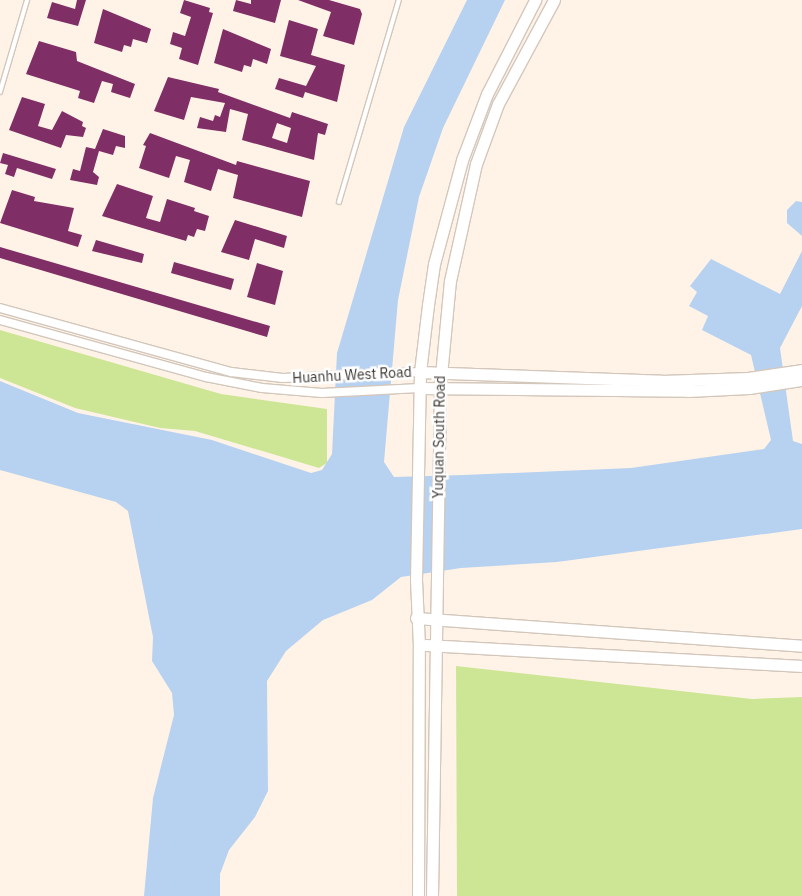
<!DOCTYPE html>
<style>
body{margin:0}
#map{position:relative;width:802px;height:896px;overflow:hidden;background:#fff3e7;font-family:"IBM Plex Sans",sans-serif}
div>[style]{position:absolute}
.green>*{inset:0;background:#cde695}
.water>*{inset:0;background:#b7d1f0}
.building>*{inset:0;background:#802f66}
.roads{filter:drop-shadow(1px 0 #d3c7bc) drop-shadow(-1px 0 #d3c7bc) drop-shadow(0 1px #d3c7bc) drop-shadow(0 -1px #d3c7bc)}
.lane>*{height:4px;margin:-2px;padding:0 2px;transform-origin:2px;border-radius:2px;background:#fff}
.street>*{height:8px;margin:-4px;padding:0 4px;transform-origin:4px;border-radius:4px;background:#fff}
.secondary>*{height:11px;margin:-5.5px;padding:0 5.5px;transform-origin:5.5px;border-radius:5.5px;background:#fff}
span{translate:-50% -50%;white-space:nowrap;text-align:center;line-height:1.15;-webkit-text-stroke:5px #fff;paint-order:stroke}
.street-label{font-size:14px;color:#3b3632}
</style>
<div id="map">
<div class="green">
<i style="clip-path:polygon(0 330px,221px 394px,327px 409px,327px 463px,319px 468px,195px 431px,160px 428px,75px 408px,0 378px)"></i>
<i style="clip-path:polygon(456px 666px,752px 699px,802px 697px,802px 896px,457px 896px)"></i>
</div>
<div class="water">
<i style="clip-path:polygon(467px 0,505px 0,443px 128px,419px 197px,398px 300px,384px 462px,394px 477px,464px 475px,631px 468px,764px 449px,771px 440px,751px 355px,702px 330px,708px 316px,689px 306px,697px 292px,690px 286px,711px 259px,780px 294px,802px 251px,802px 306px,780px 348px,793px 441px,802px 444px,802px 529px,557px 562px,461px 568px,401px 577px,372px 600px,323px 620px,286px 651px,267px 681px,268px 791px,255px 817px,229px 850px,220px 874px,220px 896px,144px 896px,153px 798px,174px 715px,172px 693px,152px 661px,153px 637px,128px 511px,116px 502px,0 470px,0 381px,78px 413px,212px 440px,311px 473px,322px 470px,332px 454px,337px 353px,404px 127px)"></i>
<i style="clip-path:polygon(796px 201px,802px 202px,802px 236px,787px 223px,787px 210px)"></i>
</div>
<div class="building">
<i style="clip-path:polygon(77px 0,86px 0,78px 26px,47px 18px,52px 2px,75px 9px)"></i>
<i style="clip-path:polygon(184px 0,210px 8px,209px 12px,213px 13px,198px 65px,179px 59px,182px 48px,170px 44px,173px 32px,185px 36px,191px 17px,180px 13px)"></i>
<i style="clip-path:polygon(236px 0,251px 4px,251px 0,281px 0,275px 23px,233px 11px)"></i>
<i style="clip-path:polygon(298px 0,329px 0,360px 9px,362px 14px,354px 45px,323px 36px,331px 12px)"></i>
<i style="clip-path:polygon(103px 9px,151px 29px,147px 43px,133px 39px,131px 47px,124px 45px,122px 52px,94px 43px)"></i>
<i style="clip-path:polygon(289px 20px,318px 29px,311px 55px,345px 65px,337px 102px,305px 92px,303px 98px,275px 89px,279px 78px,306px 86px,316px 66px,280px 56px)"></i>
<i style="clip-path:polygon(223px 29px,271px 49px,267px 64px,253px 59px,251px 67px,244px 65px,242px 72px,214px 63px)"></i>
<i style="clip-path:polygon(39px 41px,76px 52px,77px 61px,135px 84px,130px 98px,111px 92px,113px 84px,102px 81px,94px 103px,78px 98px,80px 91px,26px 74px)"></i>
<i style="clip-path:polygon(evenodd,168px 77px,219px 89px,218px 92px,290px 118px,292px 112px,328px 124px,325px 135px,318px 133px,314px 160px,242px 140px,248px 114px,230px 109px,226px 132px,197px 128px,200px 117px,213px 121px,215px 115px,220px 117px,225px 103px,191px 97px,184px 120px,154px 111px,168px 77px,277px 123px,291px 128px,287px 143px,272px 138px,277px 123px)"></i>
<i style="clip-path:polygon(22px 97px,45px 104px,38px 126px,52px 130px,62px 111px,83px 122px,82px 126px,86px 128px,83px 137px,66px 135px,61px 148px,9px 130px)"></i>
<i style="clip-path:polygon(103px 129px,125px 136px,125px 148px,116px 146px,113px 155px,99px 151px,93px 172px,99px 177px,97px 185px,70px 180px,73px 169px,80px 171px,86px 147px,95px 149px)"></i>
<i style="clip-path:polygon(150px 133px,236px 165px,237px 161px,310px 181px,302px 217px,233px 198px,238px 175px,218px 169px,211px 191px,184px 182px,190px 160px,176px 156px,169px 178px,139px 168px,146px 146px,143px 145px)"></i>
<i style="clip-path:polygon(3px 153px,56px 169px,52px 179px,17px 168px,14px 177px,5px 174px,8px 165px,0 163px)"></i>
<i style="clip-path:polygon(117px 184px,153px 196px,146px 218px,160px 222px,167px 199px,195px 208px,194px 211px,209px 216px,205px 231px,197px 229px,194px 237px,188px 235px,186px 241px,102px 216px)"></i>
<i style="clip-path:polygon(12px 190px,35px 197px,34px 201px,74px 208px,68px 231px,82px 235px,78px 247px,0 223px)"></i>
<i style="clip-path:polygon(235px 220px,287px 236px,284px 248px,255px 239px,249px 260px,221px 252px)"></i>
<i style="clip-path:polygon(96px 240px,144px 254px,142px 263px,92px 251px)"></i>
<i style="clip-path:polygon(0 247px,270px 326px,267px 337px,0 258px)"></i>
<i style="clip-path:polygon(174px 262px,234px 279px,231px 290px,171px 273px)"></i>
<i style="clip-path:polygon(257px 263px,283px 271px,275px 305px,247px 297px)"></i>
</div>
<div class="roads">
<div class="lane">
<i style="left:0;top:92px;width:96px;rotate:-73.6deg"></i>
<i style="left:339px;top:202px;width:211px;rotate:-73.5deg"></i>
</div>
<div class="street">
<i style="left:0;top:308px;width:240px;rotate:15.5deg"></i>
<i style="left:231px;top:372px;width:52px;rotate:6.6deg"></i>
<i style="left:283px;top:378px;width:137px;rotate:-2.5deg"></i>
<i style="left:0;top:320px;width:214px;rotate:15.5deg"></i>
<i style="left:206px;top:377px;width:57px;rotate:11.1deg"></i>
<i style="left:262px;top:388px;width:60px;rotate:4.8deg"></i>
<i style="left:322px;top:393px;width:98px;rotate:-2.9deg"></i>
</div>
<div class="secondary">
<i style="left:420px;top:372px;width:242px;rotate:2.1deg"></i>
<i style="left:662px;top:381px;width:86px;rotate:-2deg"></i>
<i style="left:748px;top:378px;width:55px;rotate:-8.4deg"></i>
<i style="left:420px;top:388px;width:268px;rotate:0.6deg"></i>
<i style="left:688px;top:391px;width:61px;rotate:-2.8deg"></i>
<i style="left:749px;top:388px;width:54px;rotate:-8.6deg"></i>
<i style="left:416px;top:618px;width:387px;rotate:4.1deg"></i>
<i style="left:426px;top:645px;width:377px;rotate:3.2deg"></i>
<i style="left:418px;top:896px;width:250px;rotate:-89.8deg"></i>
<i style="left:419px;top:646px;width:66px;rotate:-92.6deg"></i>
<i style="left:416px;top:580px;width:208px;rotate:-88.9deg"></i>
<i style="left:420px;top:372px;width:67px;rotate:-83.2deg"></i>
<i style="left:428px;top:305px;width:41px;rotate:-81.7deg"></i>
<i style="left:434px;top:264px;width:108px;rotate:-74.9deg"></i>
<i style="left:462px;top:160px;width:71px;rotate:-69.3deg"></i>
<i style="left:487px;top:94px;width:106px;rotate:-62.9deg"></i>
<i style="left:432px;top:896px;width:510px;rotate:-89.1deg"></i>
<i style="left:440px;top:386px;width:105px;rotate:-84.6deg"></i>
<i style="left:450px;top:281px;width:120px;rotate:-77.5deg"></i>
<i style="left:476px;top:164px;width:64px;rotate:-69.9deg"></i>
<i style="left:498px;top:104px;width:118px;rotate:-61.7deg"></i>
</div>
</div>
<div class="street-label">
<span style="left:352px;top:375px;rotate:-3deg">Huanhu West Road</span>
<span style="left:439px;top:437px;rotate:-89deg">Yuquan South Road</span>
</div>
</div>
